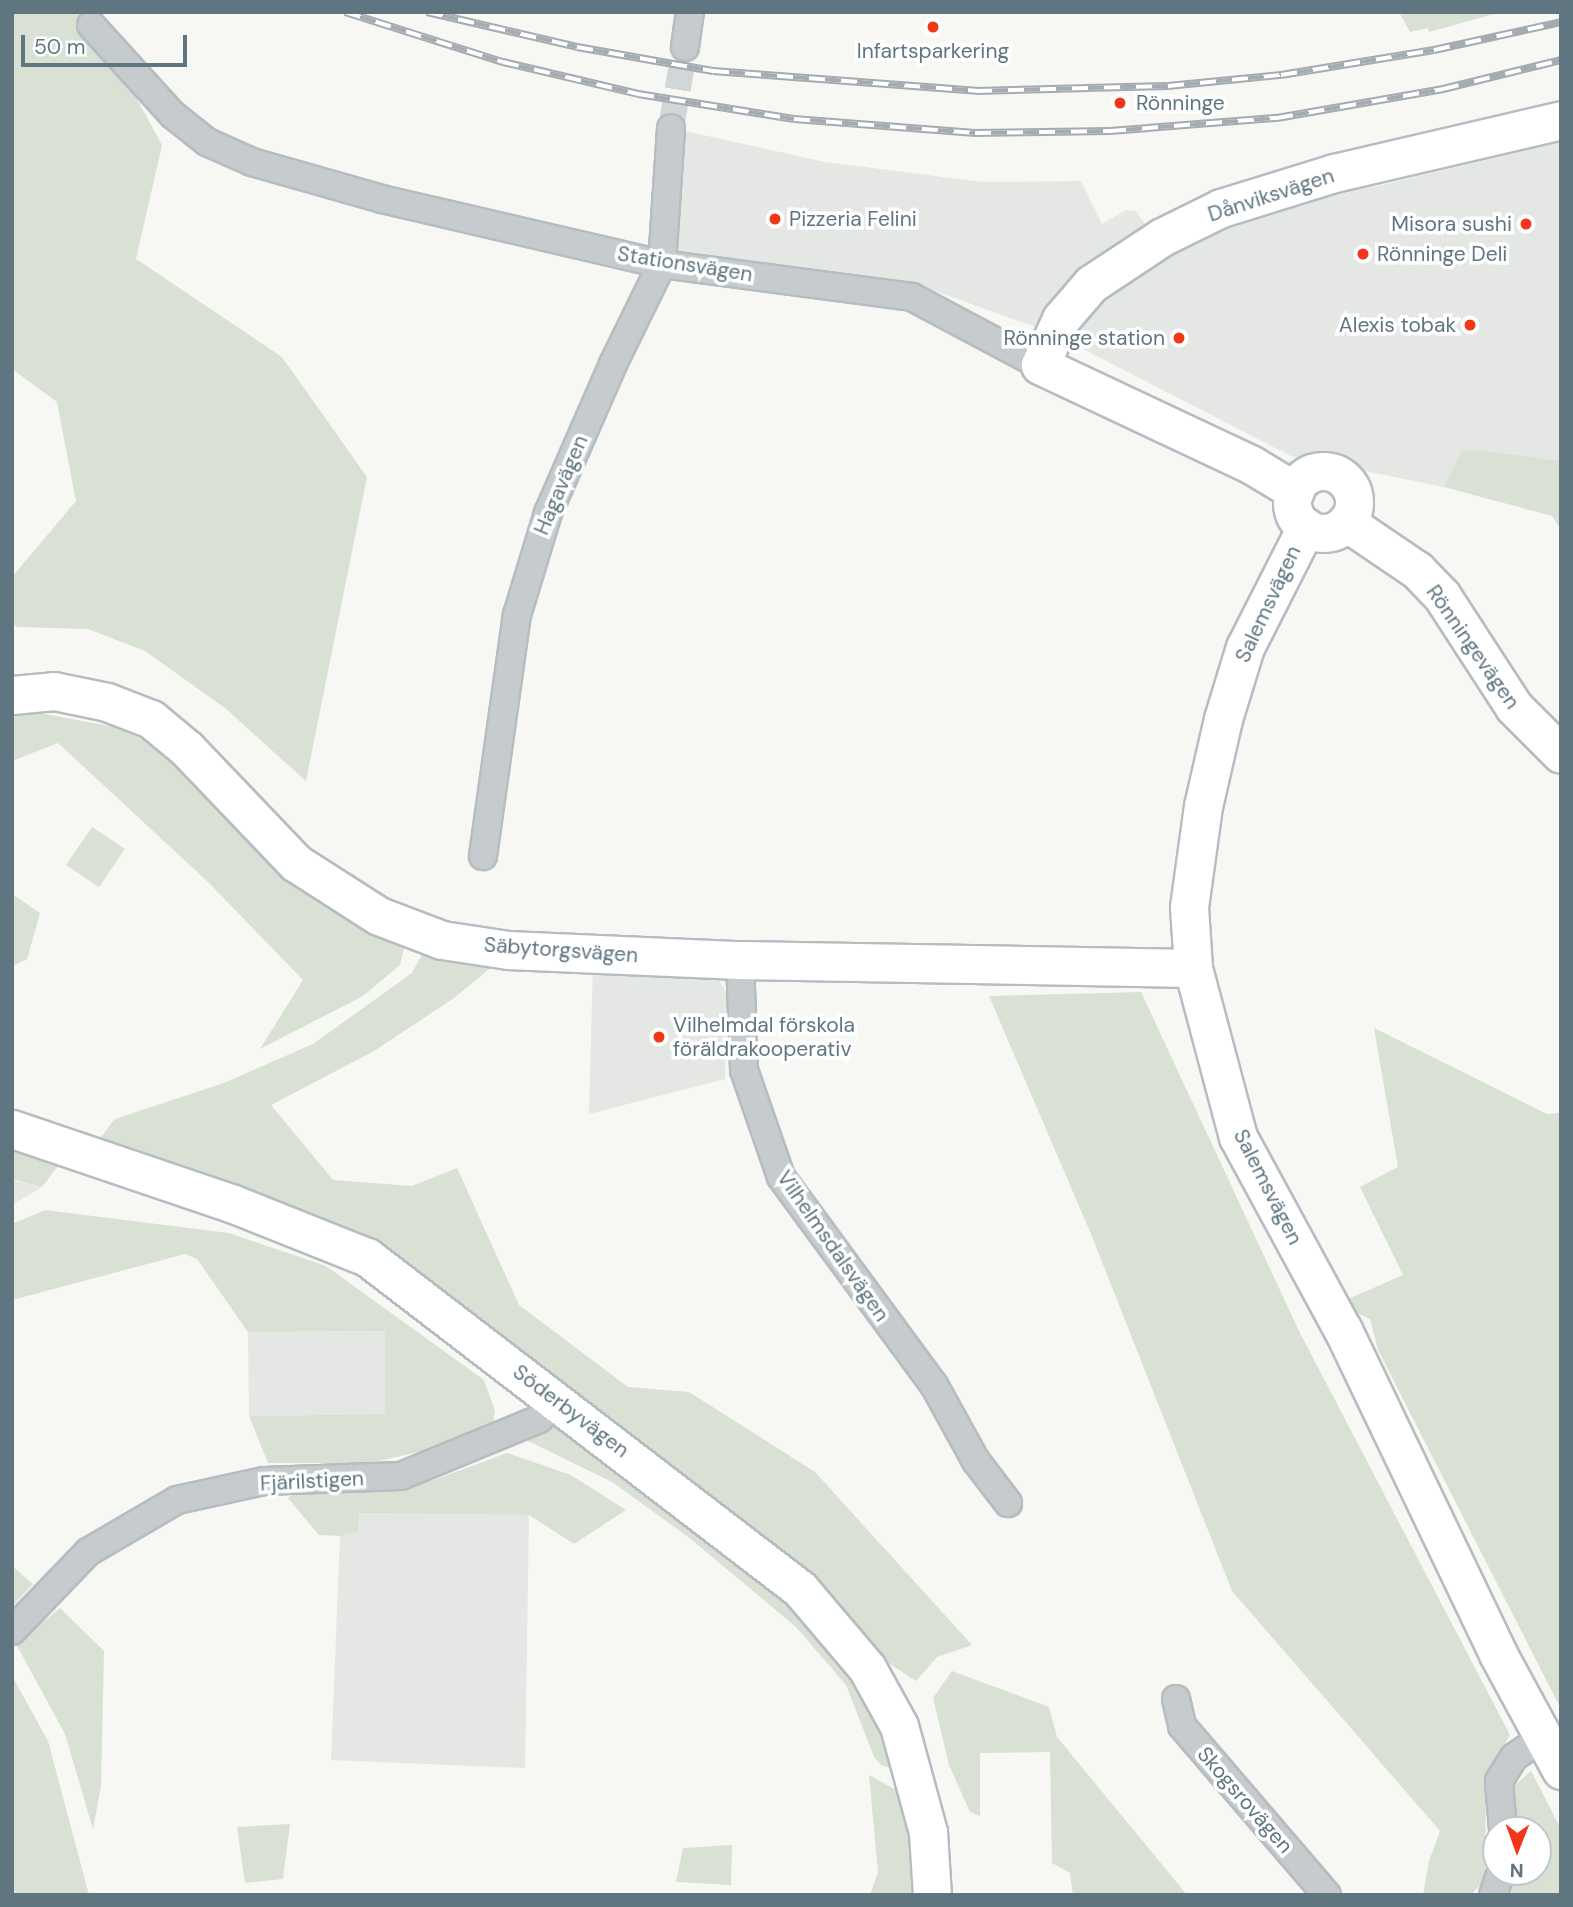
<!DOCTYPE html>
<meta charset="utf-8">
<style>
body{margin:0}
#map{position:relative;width:1573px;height:1907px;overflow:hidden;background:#f7f7f4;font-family:"DM Sans",sans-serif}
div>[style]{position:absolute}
.built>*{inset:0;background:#e5e7e5}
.green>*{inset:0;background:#d9e0d4}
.street-tunnel>*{height:26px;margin-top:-13px;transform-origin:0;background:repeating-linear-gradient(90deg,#d1d7d7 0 26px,transparent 0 39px)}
.roads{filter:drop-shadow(2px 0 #b6bdc0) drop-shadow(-2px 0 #b6bdc0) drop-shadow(0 2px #b6bdc0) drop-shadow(0 -2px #b6bdc0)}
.street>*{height:26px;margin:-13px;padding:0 13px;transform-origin:13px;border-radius:13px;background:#c6cbcd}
.secondary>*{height:37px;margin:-18.5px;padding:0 18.5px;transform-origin:18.5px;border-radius:18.5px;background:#fff}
.secondary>.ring{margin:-18.5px;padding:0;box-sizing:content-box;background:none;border:37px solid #fff;border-radius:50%}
.rail>*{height:8px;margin-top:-4px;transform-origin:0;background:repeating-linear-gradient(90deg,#fff 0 16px,#a4acb1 0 32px);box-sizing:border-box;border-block:2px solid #a4acb1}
.dots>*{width:19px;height:19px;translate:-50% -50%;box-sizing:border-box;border:4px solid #fff;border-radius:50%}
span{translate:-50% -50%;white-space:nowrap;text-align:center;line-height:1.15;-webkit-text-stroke:7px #fff;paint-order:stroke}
.poi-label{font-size:21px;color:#5f7681}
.left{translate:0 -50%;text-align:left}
.right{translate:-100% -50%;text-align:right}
.street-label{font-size:21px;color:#5f7681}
.frame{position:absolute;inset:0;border:14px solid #5f7681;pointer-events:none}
.north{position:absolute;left:1482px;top:1816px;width:70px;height:70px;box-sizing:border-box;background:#fff;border:2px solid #bfc8cd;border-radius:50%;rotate:181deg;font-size:19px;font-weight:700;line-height:28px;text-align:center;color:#5f7681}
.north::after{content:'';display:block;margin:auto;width:24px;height:32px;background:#f23718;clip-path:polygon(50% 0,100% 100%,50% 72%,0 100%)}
.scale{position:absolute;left:21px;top:35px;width:166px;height:32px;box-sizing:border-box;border:4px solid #5f7681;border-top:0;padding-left:9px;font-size:21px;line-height:24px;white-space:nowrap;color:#5f7681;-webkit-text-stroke:5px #fff;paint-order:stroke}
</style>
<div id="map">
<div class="built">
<i style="clip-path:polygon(671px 128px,825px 162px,983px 182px,1081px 181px,1102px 224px,1126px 210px,1136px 211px,1147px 228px,1284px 198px,1378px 186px,1561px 142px,1561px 461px,1461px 451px,1444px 487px,1291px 456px,1052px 333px,924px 287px,675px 254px)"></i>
<i style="clip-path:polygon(593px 963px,715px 973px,727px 994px,725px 1079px,589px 1114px)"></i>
<i style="clip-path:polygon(12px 1180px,42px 1187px,12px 1205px)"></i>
<i style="clip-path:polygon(385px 1331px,385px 1414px,249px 1416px,248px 1332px)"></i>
<i style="clip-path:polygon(359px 1513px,529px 1515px,525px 1768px,331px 1760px,340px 1536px,358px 1532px)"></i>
</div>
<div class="green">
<i style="clip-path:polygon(12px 12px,89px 12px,162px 145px,136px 259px,282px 357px,367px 477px,306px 781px,225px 708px,145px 651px,88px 629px,17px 627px,12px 622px,12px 577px,76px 501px,57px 402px,12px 369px)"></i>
<i style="clip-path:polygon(1399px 12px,1501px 12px,1429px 32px,1428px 28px,1410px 32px)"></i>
<i style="clip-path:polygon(1476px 450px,1561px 461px,1561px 530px,1552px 516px,1444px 487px,1461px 451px)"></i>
<i style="clip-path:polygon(34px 712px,115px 727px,152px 744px,254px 843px,405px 944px,400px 965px,363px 996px,260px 1049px,303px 980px,207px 881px,58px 743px,12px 761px,12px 714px)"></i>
<i style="clip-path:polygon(92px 827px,125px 849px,99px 887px,66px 865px)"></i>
<i style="clip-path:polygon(12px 894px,40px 913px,27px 959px,12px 966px)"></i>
<i style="clip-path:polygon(423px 953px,494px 965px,454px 998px,374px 1051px,271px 1105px,333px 1180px,412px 1186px,457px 1168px,519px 1305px,628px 1387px,689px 1392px,815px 1472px,972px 1645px,937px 1657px,916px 1681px,878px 1656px,790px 1555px,442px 1291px,361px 1235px,259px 1194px,97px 1142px,115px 1119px,224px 1083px,313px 1044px,412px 973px)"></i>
<i style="clip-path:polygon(1141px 992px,1300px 1333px,1510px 1735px,1486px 1776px,1485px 1879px,1471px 1895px,1423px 1895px,1429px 1861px,1440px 1831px,1232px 1591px,1091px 1234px,989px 996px)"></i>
<i style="clip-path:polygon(1374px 1028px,1547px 1114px,1561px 1113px,1561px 1709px,1378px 1350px,1370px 1319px,1337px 1304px,1403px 1275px,1360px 1187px,1398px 1167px)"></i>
<i style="clip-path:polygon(12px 1144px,61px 1162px,42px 1187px,12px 1179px)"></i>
<i style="clip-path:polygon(45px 1210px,229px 1233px,326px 1266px,484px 1380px,495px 1411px,492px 1427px,441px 1447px,369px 1463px,268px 1463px,249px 1416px,385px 1414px,385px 1331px,248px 1332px,197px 1259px,185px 1254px,12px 1300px,12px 1224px)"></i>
<i style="clip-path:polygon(544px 1426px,562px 1427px,803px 1613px,845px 1661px,896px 1770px,881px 1765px,874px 1757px,846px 1685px,796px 1627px,687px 1536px,612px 1482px,524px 1439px)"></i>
<i style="clip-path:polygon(507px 1453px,571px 1475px,626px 1510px,574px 1544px,529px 1515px,359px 1513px,358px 1532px,340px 1536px,319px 1535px,288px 1498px,296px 1492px,380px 1489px,434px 1480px)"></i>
<i style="clip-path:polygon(12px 1566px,33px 1584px,12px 1607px)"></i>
<i style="clip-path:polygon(60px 1608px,104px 1651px,101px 1786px,93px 1829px,65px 1734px,16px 1644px)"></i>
<i style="clip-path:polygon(952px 1671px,1049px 1707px,1057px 1737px,1187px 1895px,1073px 1895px,1070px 1873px,1052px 1863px,1050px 1752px,980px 1753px,980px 1816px,970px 1812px,949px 1765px,933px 1698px)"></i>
<i style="clip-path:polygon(12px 1676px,48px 1741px,89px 1895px,12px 1895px)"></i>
<i style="clip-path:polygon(1531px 1771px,1561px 1829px,1561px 1895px,1509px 1895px,1517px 1872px,1538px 1872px,1538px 1830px,1515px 1830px,1514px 1825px,1514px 1786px)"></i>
<i style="clip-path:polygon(869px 1775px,905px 1795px,917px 1895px,870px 1895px,878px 1872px)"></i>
<i style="clip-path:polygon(290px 1824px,283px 1879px,245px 1883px,237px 1827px)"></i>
<i style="clip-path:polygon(732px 1845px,731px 1885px,676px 1882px,683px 1848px)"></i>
</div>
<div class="street-tunnel">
<i style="left:671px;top:128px;width:82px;rotate:-80.2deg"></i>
</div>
<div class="roads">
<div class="street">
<i style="left:91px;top:25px;width:122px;rotate:47.7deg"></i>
<i style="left:173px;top:115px;width:43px;rotate:38.5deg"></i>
<i style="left:207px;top:142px;width:49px;rotate:24deg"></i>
<i style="left:252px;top:162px;width:135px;rotate:15.9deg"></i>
<i style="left:382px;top:199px;width:287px;rotate:13.1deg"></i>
<i style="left:662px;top:264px;width:252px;rotate:7.5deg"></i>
<i style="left:912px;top:297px;width:145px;rotate:28deg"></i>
<i style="left:685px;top:47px;width:35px;rotate:-82deg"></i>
<i style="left:483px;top:856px;width:243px;rotate:-82deg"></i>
<i style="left:517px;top:615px;width:107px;rotate:-73.1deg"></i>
<i style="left:548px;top:513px;width:163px;rotate:-66.4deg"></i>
<i style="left:613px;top:364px;width:111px;rotate:-63.9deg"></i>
<i style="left:662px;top:264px;width:136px;rotate:-86.2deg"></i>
<i style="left:740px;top:960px;width:110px;rotate:87.9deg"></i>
<i style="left:744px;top:1070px;width:113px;rotate:70.9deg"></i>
<i style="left:781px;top:1177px;width:258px;rotate:53.7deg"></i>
<i style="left:934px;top:1385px;width:87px;rotate:61.1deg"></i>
<i style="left:976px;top:1461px;width:53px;rotate:52.7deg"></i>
<i style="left:12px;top:1631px;width:110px;rotate:-46.1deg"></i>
<i style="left:88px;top:1552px;width:103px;rotate:-30.3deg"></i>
<i style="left:177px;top:1500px;width:89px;rotate:-12.3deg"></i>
<i style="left:264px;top:1481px;width:137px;rotate:-2.1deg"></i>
<i style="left:401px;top:1476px;width:149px;rotate:-22.4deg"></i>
<i style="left:539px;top:1419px;width:27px;rotate:-48deg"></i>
<i style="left:1176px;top:1699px;width:28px;rotate:77deg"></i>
<i style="left:1182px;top:1726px;width:223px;rotate:49.4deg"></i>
<i style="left:1503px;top:1830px;width:49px;rotate:-94.7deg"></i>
<i style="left:1499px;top:1781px;width:28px;rotate:-58deg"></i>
<i style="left:1514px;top:1757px;width:36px;rotate:-34deg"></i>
<i style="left:1493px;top:1895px;width:24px;rotate:-71deg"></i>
</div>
<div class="secondary">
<i class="ring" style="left:1292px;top:471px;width:25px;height:25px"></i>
<i style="left:1295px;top:491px;width:52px;rotate:-149deg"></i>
<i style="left:1250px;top:464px;width:232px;rotate:-154.8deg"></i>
<i style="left:1040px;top:365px;width:51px;rotate:-65.5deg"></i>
<i style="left:1061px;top:319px;width:46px;rotate:-49.4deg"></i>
<i style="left:1091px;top:284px;width:85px;rotate:-33.5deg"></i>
<i style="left:1162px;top:237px;width:66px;rotate:-26.2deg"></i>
<i style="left:1221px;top:208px;width:118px;rotate:-17.2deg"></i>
<i style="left:1334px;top:173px;width:233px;rotate:-13.1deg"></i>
<i style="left:1346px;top:522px;width:86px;rotate:34.1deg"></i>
<i style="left:1417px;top:570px;width:36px;rotate:46deg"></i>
<i style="left:1442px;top:596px;width:132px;rotate:57deg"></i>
<i style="left:1514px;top:707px;width:66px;rotate:45deg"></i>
<i style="left:1306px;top:527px;width:135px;rotate:116.9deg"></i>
<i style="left:1245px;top:647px;width:75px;rotate:107deg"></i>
<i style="left:1223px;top:719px;width:89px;rotate:102.9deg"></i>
<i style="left:1203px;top:806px;width:102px;rotate:97.9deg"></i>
<i style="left:1189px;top:907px;width:61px;rotate:86.2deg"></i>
<i style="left:1193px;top:968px;width:175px;rotate:75.1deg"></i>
<i style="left:1238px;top:1137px;width:220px;rotate:61.5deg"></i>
<i style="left:1343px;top:1330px;width:359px;rotate:64.4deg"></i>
<i style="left:1498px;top:1654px;width:132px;rotate:61.5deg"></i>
<i style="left:12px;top:695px;width:42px;rotate:-5.4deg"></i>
<i style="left:54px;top:691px;width:54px;rotate:11.7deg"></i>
<i style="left:107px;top:702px;width:47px;rotate:21.1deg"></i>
<i style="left:151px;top:719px;width:47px;rotate:39.8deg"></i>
<i style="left:187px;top:749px;width:158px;rotate:46.3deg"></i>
<i style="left:296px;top:863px;width:98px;rotate:32.6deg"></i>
<i style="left:379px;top:916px;width:67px;rotate:20.9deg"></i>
<i style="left:442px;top:940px;width:67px;rotate:8.6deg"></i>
<i style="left:508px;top:950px;width:232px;rotate:2.5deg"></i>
<i style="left:740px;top:960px;width:453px;rotate:1deg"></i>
<i style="left:12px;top:1129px;width:231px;rotate:18.7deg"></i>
<i style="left:231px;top:1203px;width:146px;rotate:21.7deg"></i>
<i style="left:367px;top:1257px;width:546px;rotate:37.48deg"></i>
<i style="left:800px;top:1589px;width:104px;rotate:49.7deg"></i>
<i style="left:867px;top:1668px;width:66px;rotate:61.1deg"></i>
<i style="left:899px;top:1726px;width:110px;rotate:74.7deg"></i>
<i style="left:928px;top:1832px;width:63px;rotate:86.4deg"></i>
</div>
</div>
<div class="rail">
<i style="left:345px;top:12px;width:166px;rotate:17.6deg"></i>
<i style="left:503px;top:62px;width:139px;rotate:13.3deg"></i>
<i style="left:638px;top:94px;width:158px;rotate:9.1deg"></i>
<i style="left:794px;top:119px;width:182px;rotate:4.4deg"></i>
<i style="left:975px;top:133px;width:135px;rotate:-0.8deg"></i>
<i style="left:1110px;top:131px;width:168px;rotate:-4.5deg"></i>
<i style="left:1277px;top:118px;width:169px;rotate:-9.9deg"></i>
<i style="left:1443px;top:89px;width:122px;rotate:-13.8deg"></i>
<i style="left:427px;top:12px;width:154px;rotate:13.1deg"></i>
<i style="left:577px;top:47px;width:138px;rotate:10deg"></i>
<i style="left:713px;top:71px;width:264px;rotate:4.3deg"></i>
<i style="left:976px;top:91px;width:192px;rotate:-1.5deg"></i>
<i style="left:1168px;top:86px;width:114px;rotate:-5.6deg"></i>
<i style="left:1281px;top:75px;width:155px;rotate:-9.3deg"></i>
<i style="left:1434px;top:50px;width:130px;rotate:-12.4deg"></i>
</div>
<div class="dots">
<i style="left:933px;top:27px;background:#f23718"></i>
<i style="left:1120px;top:103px;background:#f23718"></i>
<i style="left:775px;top:219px;background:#f23718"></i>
<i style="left:1526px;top:224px;background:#f23718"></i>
<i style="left:1363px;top:254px;background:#f23718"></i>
<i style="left:1470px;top:325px;background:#f23718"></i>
<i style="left:1179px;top:338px;background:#f23718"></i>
<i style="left:659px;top:1037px;background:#f23718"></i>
</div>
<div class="poi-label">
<span style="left:933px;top:51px">Infartsparkering</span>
<span class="left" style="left:1136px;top:103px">Rönninge</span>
<span class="left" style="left:789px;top:219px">Pizzeria Felini</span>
<span class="right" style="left:1512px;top:224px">Misora sushi</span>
<span class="left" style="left:1377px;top:254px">Rönninge Deli</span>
<span class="right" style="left:1456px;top:325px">Alexis tobak</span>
<span class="right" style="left:1165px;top:338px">Rönninge station</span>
<span class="left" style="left:673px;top:1037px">Vilhelmdal förskola<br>föräldrakooperativ</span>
</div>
<div class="street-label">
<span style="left:1271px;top:195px;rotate:-18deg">Dånviksvägen</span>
<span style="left:685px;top:264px;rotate:9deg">Stationsvägen</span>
<span style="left:561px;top:485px;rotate:-67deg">Hagavägen</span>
<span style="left:1268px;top:604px;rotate:-65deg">Salemsvägen</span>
<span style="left:1473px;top:647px;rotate:55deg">Rönningevägen</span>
<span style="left:561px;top:950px;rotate:4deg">Säbytorgsvägen</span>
<span style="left:1268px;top:1187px;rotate:63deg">Salemsvägen</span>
<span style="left:833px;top:1246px;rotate:55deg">Vilhelmsdalsvägen</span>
<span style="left:571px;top:1411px;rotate:37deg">Söderbyvägen</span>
<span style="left:312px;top:1481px;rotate:-3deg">Fjärilstigen</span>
<span style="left:1245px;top:1800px;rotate:49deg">Skogsrovägen</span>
</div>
<div class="frame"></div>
<div class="north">N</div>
<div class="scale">50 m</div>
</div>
